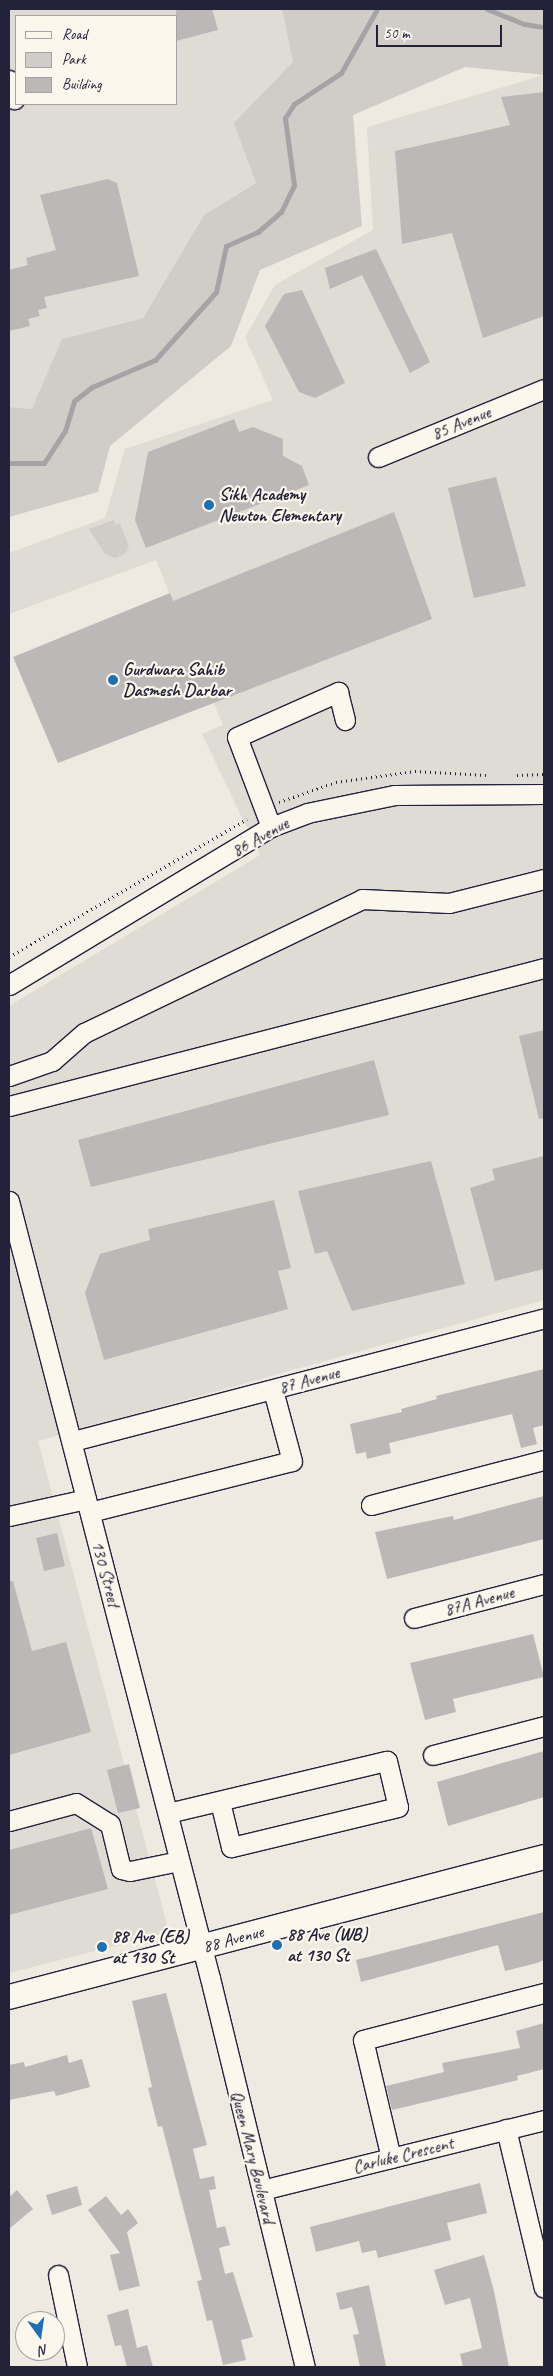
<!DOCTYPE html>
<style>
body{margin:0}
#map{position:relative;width:553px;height:2376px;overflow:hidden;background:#eeeae2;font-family:Caveat,sans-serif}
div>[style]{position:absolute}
.built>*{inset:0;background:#dfdbd5}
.green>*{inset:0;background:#d0cdc9}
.stream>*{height:5px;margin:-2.5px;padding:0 2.5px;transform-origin:2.5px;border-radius:2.5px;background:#a6a3a7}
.building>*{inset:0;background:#bcb8b8}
.path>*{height:3px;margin-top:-1.5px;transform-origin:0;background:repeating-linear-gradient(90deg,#22223b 0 1px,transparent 0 5px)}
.roads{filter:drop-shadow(1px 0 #22223b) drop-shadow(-1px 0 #22223b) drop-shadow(0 1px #22223b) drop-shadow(0 -1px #22223b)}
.minor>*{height:19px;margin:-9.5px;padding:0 9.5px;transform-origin:9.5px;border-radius:9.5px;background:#fbf7ec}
.major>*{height:24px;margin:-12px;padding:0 12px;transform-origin:12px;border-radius:12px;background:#fbf7ec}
.dots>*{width:14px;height:14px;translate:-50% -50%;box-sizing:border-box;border:2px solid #fbf7ec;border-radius:50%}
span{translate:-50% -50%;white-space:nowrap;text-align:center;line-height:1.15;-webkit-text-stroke:4.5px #fbf7ec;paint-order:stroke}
.street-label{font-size:18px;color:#22223b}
.poi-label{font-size:18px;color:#22223b;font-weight:700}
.left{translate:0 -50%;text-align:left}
.frame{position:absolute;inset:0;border:10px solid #22223b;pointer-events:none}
.legend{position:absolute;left:15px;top:15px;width:162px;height:90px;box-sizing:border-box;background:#fbf7ec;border:1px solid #a4a2a5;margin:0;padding:6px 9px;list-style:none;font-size:15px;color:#22223b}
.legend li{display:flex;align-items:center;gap:10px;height:25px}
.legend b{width:25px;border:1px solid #a4a2a5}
.north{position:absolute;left:15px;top:2311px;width:50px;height:50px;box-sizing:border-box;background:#fbf7ec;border:1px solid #a4a2a5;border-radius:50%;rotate:166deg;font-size:14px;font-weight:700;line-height:20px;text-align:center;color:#22223b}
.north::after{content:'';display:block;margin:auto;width:18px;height:22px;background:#1f6fb2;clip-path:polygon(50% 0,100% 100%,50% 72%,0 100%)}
.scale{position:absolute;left:376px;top:25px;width:126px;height:22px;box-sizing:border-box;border:2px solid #22223b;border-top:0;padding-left:6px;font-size:15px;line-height:18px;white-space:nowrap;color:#22223b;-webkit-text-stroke:4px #fbf7ec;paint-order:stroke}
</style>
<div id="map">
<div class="built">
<i style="clip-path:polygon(evenodd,9px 9px,282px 9px,294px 62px,235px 123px,256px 183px,204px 215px,143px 318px,73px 336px,32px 409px,9px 407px,9px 9px,16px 16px,176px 16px,176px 104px,16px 104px,16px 16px)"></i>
<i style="clip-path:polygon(544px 75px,544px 1300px,38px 1441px,169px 1932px,9px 1973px,9px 1006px,260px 855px,202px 734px,223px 725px,156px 560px,9px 614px,9px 553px,105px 518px,125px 449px,273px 400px,245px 337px,275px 285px,373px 230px,367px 127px)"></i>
</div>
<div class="green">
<i style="clip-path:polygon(282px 9px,544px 9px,544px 75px,465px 67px,353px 115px,362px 226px,260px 270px,231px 346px,110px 446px,98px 492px,9px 517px,9px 407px,32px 409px,62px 339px,143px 318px,204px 215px,256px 183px,234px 123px,293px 62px)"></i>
<i style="clip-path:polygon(114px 520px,116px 525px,120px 523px,129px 547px,126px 553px,115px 558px,105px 554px,89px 529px)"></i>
</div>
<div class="stream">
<i style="left:487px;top:9px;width:40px;rotate:22deg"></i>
<i style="left:524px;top:24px;width:20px;rotate:9deg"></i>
<i style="left:9px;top:463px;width:35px"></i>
<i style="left:44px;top:463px;width:38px;rotate:-57deg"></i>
<i style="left:65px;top:431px;width:31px;rotate:-73deg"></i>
<i style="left:74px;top:401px;width:23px;rotate:-38deg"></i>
<i style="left:92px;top:387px;width:69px;rotate:-23.2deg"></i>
<i style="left:155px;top:360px;width:91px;rotate:-48.1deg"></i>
<i style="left:216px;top:292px;width:47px;rotate:-77.7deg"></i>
<i style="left:226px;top:246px;width:36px;rotate:-24deg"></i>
<i style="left:259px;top:231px;width:29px;rotate:-41deg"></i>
<i style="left:281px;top:212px;width:30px;rotate:-64deg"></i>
<i style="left:294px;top:185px;width:68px;rotate:-97.7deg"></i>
<i style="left:285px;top:118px;width:17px;rotate:-57deg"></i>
<i style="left:294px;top:104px;width:56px;rotate:-33.4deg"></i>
<i style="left:341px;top:73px;width:73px;rotate:-60.6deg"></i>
</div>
<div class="building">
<i style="clip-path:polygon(176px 9px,212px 9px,218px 30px,176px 41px)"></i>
<i style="clip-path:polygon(544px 92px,544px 316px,483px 338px,452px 233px,402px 244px,395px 151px,510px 125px,501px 97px)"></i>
<i style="clip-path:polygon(108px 179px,117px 183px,139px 276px,44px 297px,47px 308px,38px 310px,40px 316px,28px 319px,30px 326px,9px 331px,9px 270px,28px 265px,26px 258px,56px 250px,40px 195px)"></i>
<i style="clip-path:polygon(376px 249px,430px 362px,410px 373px,362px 275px,330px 289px,325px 268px)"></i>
<i style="clip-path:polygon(302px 290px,345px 383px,315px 398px,299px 392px,265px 326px,284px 294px)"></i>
<i style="clip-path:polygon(234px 419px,239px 432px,253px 427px,283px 439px,283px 456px,302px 466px,309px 485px,146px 548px,135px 520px,148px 452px)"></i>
<i style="clip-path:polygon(496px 477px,526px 586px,474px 598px,448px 488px)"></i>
<i style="clip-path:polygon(394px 512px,432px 619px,58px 763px,13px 657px,170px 593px,173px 601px)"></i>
<i style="clip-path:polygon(544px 1030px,544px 1118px,539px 1119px,519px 1036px)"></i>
<i style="clip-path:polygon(374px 1060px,389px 1115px,91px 1187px,78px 1140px)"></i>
<i style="clip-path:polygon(544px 1156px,544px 1269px,495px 1281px,470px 1188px,495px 1180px,492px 1169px)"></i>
<i style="clip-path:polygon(431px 1161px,465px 1284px,352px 1311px,327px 1251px,315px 1254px,298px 1191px)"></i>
<i style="clip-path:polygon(274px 1200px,291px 1268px,278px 1271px,288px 1309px,104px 1360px,85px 1293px,100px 1254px,150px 1240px,148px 1229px)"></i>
<i style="clip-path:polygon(544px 1369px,544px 1425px,533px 1428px,537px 1444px,521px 1448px,512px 1414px,389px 1443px,391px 1453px,367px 1459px,366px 1452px,356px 1454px,350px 1424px,402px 1412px,401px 1409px,437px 1399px,436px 1396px)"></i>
<i style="clip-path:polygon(544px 1496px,544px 1539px,387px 1579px,375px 1532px,453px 1516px,454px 1520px)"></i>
<i style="clip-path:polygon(57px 1533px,65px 1566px,44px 1571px,36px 1538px)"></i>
<i style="clip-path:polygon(9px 1581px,13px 1581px,32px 1651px,66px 1642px,91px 1732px,9px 1755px)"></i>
<i style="clip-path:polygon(533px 1634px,544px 1677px,453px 1699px,456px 1712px,425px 1720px,410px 1663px)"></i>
<i style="clip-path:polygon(544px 1751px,544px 1797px,448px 1826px,437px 1782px)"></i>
<i style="clip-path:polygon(129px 1764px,140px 1808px,118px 1813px,107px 1770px)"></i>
<i style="clip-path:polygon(91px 1828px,108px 1889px,9px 1915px,9px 1850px)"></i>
<i style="clip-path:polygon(544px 1912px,544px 1960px,537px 1963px,505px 1971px,498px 1945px,361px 1982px,356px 1960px)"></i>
<i style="clip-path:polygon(166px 1993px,207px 2145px,193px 2149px,200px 2179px,214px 2176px,216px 2189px,209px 2190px,217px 2228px,225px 2226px,230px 2245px,219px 2248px,225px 2274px,233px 2272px,253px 2337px,241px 2340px,246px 2360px,223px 2365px,212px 2320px,207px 2321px,197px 2281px,202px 2280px,162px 2126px,158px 2127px,148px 2088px,152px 2087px,132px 2001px)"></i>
<i style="clip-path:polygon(544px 2023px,544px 2069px,517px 2076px,518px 2080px,392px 2110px,386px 2086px,444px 2072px,442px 2063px,520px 2048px,516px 2031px)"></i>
<i style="clip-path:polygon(67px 2055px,69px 2063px,82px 2059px,90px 2087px,56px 2096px,54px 2091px,9px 2100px,9px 2065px,24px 2062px,25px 2067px)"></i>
<i style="clip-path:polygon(480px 2183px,487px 2213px,447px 2223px,451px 2240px,378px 2258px,376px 2250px,362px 2253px,359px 2241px,316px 2252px,310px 2227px)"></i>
<i style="clip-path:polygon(77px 2186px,82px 2205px,52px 2215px,46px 2195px)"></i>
<i style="clip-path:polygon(17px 2190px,33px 2209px,9px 2229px,9px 2197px)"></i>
<i style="clip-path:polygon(106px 2196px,121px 2215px,128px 2209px,138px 2223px,127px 2232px,140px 2286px,119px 2291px,110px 2255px,120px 2253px,88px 2210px)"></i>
<i style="clip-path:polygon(484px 2255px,494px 2291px,509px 2367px,463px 2367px,460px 2354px,482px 2348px,470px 2298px,445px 2305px,434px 2270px)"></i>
<i style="clip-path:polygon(369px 2285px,386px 2366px,360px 2367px,353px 2335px,359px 2334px,352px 2307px,340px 2310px,336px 2293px)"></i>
<i style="clip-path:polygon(128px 2309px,137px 2348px,147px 2345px,153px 2367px,127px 2367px,121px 2345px,115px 2346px,107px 2315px)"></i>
</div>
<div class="path">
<i style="left:517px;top:775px;width:27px;rotate:-2deg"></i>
<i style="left:279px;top:802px;width:60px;rotate:-19.3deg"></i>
<i style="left:336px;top:782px;width:80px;rotate:-7.9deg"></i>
<i style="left:415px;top:771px;width:71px;rotate:3.2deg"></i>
<i style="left:9px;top:957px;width:275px;rotate:-30.1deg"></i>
</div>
<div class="roads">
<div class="minor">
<i style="left:9px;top:80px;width:20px;rotate:75deg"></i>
<i style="left:378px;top:457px;width:179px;rotate:-22.3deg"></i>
<i style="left:271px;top:827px;width:96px;rotate:-110.7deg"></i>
<i style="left:237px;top:737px;width:111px;rotate:-24deg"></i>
<i style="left:338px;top:692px;width:29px;rotate:76deg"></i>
<i style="left:9px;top:985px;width:306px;rotate:-31.1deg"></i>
<i style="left:271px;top:827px;width:39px;rotate:-21deg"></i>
<i style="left:307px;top:813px;width:90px;rotate:-11.6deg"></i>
<i style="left:395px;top:795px;width:149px;rotate:-0.4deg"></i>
<i style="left:9px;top:1076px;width:46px;rotate:-19.2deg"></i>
<i style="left:52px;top:1061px;width:43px;rotate:-41.2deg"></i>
<i style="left:84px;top:1033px;width:309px;rotate:-25.7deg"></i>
<i style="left:362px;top:899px;width:87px;rotate:2.6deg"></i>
<i style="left:449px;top:903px;width:98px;rotate:-14.2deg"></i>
<i style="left:9px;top:1106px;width:553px;rotate:-14.46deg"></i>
<i style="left:9px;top:1201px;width:803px;rotate:75.5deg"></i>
<i style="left:210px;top:1978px;width:400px;rotate:76.3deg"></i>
<i style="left:73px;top:1441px;width:487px;rotate:-14.6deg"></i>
<i style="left:371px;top:1505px;width:179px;rotate:-14.6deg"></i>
<i style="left:90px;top:1512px;width:208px;rotate:-14.2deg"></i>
<i style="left:292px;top:1461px;width:73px;rotate:-105deg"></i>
<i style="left:9px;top:1516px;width:79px;rotate:-12.4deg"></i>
<i style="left:414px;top:1618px;width:134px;rotate:-14.7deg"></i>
<i style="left:433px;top:1755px;width:115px;rotate:-14.6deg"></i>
<i style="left:168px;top:1813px;width:225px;rotate:-13.4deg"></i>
<i style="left:387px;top:1761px;width:47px;rotate:76.6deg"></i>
<i style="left:398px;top:1807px;width:172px;rotate:166.5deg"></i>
<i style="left:231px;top:1847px;width:46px;rotate:-103.7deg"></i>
<i style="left:9px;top:1821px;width:69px;rotate:-15deg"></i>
<i style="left:76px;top:1803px;width:40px;rotate:32deg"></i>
<i style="left:110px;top:1824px;width:46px;rotate:76.3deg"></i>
<i style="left:121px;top:1869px;width:9px;rotate:13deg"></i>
<i style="left:130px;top:1871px;width:50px;rotate:-11.5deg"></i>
<i style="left:506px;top:2129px;width:163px;rotate:76.6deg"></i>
<i style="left:391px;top:2158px;width:121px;rotate:-103.3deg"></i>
<i style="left:363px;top:2040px;width:187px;rotate:-14.6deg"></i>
<i style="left:262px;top:2190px;width:291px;rotate:-13.9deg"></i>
<i style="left:58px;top:2275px;width:94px;rotate:78.3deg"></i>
</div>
<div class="major">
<i style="left:9px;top:1997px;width:553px;rotate:-14.66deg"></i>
</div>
</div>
<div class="dots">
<i style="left:209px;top:505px;background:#1f6fb2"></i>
<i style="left:113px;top:680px;background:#1f6fb2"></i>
<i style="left:277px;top:1945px;background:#1f6fb2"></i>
<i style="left:102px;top:1947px;background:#1f6fb2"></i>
</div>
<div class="street-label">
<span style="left:461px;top:423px;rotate:-22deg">85 Avenue</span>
<span style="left:260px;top:837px;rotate:-29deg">86 Avenue</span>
<span style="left:309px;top:1380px;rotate:-15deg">87 Avenue</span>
<span style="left:106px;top:1574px;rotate:75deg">130 Street</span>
<span style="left:479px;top:1601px;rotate:-15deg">87A Avenue</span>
<span style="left:233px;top:1939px;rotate:-15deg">88 Avenue</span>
<span style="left:403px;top:2155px;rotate:-14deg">Carluke Crescent</span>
<span style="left:253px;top:2157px;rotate:76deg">Queen Mary Boulevard</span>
</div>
<div class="poi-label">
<span class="left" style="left:219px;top:505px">Sikh Academy<br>Newton Elementary</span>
<span class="left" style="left:123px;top:680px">Gurdwara Sahib<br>Dasmesh Darbar</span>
<span class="left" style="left:287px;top:1945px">88 Ave (WB)<br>at 130 St</span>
<span class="left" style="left:112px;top:1947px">88 Ave (EB)<br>at 130 St</span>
</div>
<div class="frame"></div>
<ul class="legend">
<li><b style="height:6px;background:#fbf7ec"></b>Road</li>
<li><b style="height:14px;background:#d0cdc9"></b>Park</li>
<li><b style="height:14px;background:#bcb8b8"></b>Building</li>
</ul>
<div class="north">N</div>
<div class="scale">50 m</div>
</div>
